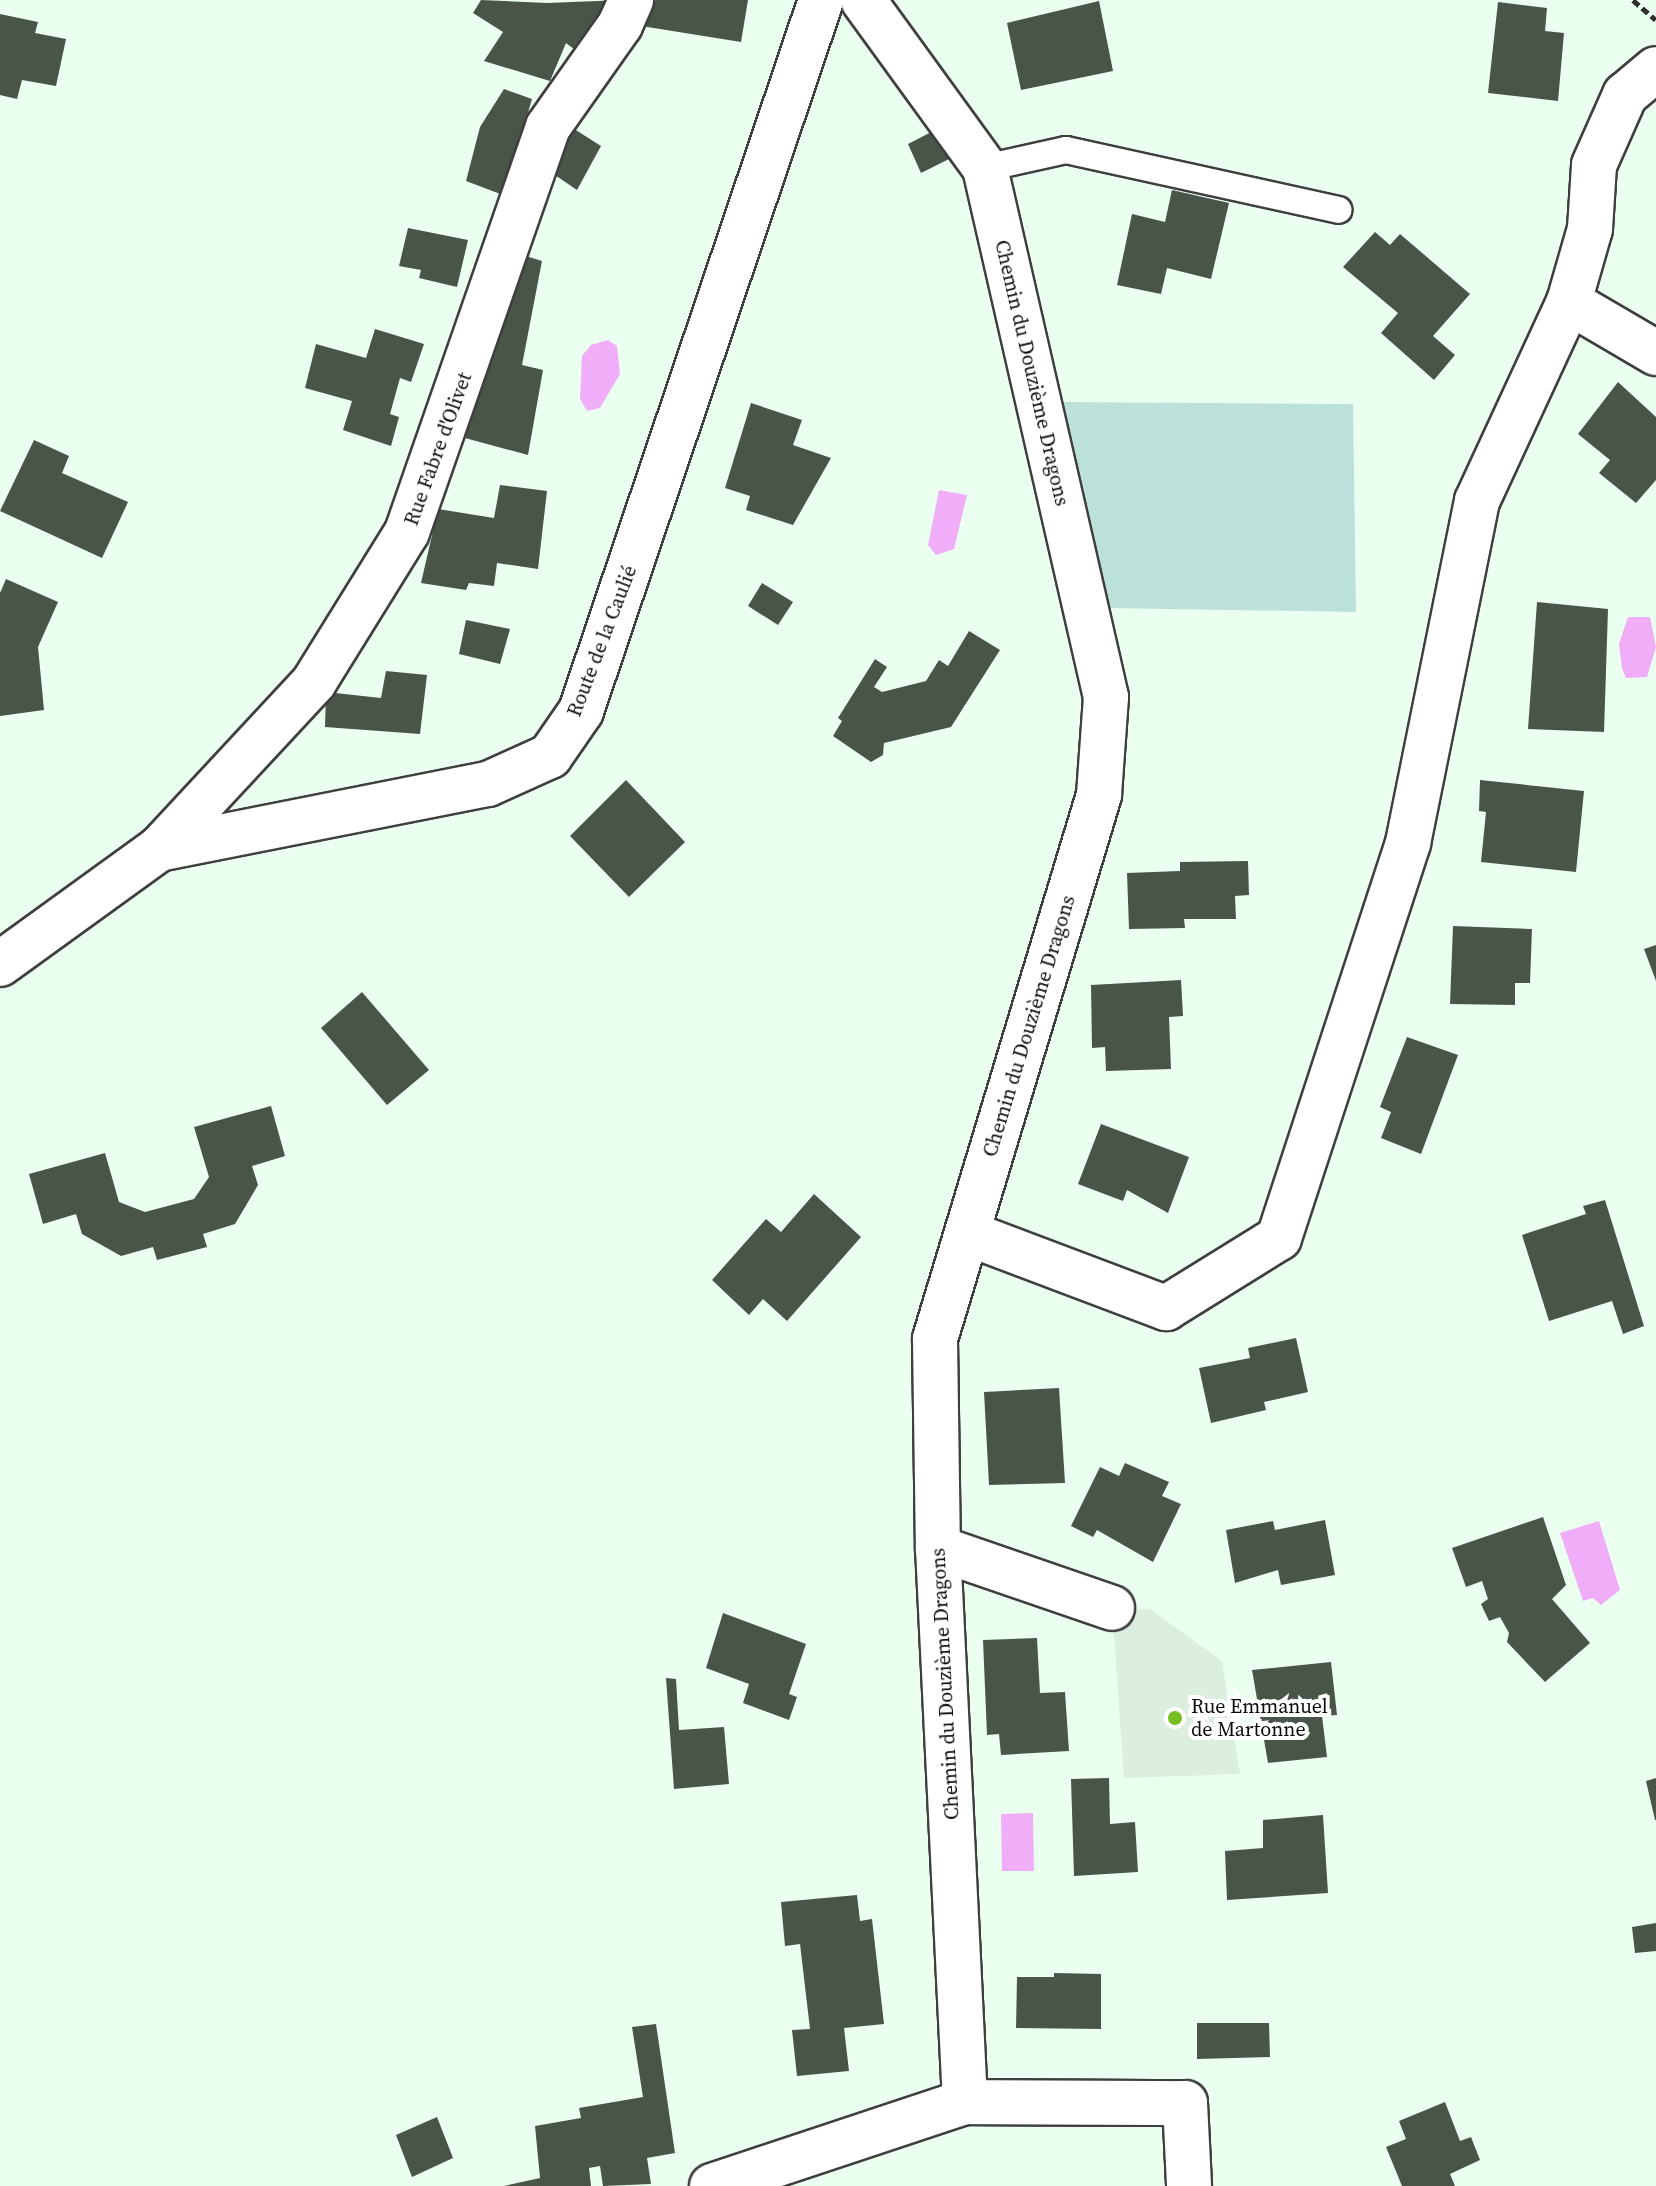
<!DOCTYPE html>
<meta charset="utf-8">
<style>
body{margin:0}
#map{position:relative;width:1656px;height:2186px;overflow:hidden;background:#ebfff1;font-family:"Source Serif 4",serif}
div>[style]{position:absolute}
.cemetery>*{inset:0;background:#bce1db}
.plaza>*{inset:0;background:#dbeee0}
.water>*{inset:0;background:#f0aef8}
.building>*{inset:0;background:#495548}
.path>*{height:5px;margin-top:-2.5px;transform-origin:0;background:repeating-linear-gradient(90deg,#2e2e2e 0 8px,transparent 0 12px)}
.roads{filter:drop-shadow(2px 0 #3f3f3f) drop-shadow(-2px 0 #3f3f3f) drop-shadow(0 2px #3f3f3f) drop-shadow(0 -2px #3f3f3f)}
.lane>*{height:26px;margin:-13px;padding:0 13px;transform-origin:13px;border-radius:13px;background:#fff}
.street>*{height:44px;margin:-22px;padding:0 22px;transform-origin:22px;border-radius:22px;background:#fff}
.dots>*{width:22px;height:22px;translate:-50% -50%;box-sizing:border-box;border:4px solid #fff;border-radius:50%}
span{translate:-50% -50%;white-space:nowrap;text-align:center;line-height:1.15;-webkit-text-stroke:8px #fff;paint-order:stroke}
.street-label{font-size:20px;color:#0c0c0c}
.poi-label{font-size:20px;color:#0c0c0c}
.left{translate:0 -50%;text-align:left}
</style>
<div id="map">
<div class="cemetery">
<i style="clip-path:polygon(1061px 402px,1353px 404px,1356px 612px,1108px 608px)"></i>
</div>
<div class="plaza">
<i style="clip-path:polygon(1112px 1608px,1150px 1609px,1222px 1661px,1240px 1774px,1124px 1778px)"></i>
</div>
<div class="water">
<i style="clip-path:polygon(608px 340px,617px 346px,620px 374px,600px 408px,587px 411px,580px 399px,582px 356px,591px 345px)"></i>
<i style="clip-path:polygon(939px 490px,967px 495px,954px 549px,936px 555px,928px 545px)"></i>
<i style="clip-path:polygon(1628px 617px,1650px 617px,1656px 647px,1647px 677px,1626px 678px,1622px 668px,1619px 644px)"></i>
<i style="clip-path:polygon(1599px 1521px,1620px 1590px,1601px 1605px,1593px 1598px,1583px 1601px,1560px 1533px)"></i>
<i style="clip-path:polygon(1033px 1813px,1034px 1871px,1002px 1871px,1001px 1814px)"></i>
</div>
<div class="building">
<i style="clip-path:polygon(481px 0,547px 3px,623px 0,583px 56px,566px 43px,550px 81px,484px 61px,503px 32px,473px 13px)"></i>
<i style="clip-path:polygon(643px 0,748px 0,741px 42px,635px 25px)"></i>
<i style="clip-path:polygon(1099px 1px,1113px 71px,1021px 90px,1007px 23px)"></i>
<i style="clip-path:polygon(1498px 2px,1547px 8px,1545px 31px,1564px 33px,1558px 101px,1488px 93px)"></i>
<i style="clip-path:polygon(0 14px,38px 22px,35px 33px,66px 39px,56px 86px,22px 80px,17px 99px,0 95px)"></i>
<i style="clip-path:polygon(504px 89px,532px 99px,503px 195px,466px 181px,480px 127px)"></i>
<i style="clip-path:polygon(568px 125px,601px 146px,577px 190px,549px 171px)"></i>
<i style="clip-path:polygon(937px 129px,951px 158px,921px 173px,908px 144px)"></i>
<i style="clip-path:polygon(1172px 190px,1229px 203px,1211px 279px,1167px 268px,1161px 294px,1117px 285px,1132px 214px,1165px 222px)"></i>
<i style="clip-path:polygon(408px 228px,468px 240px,457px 287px,419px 278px,421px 270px,399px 266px)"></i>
<i style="clip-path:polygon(1375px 232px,1390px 245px,1400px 234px,1470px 294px,1433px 336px,1455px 355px,1434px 380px,1381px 333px,1398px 313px,1343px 267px)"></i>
<i style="clip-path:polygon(516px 253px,542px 261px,522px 365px,543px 370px,528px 455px,465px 438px)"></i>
<i style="clip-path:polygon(375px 329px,424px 344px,411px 382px,400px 378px,390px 414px,399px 417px,391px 446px,343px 430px,352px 401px,305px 388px,316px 344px,366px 358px)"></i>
<i style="clip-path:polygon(1618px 382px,1656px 417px,1656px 480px,1636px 503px,1599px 473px,1610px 460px,1578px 434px)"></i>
<i style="clip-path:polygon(751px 403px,802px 420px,793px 445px,831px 458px,793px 525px,746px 510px,750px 496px,725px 488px)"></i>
<i style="clip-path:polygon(34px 440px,69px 456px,62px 473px,128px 502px,102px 558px,0 511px)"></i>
<i style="clip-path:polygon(500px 485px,547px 491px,538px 569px,497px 563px,494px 586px,469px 583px,466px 590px,421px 583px,438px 509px,494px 518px)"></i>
<i style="clip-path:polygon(6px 579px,58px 602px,38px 647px,44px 710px,0 716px,0 593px)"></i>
<i style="clip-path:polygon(762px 583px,793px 602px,778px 625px,748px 606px)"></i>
<i style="clip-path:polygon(1537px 602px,1608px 609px,1604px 732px,1528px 729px)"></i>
<i style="clip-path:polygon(466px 620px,510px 629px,500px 664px,459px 654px)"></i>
<i style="clip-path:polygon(969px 631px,1000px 650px,951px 727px,884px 743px,883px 755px,871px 762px,833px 736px,842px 721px,838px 718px,875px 659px,887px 667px,874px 687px,882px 692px,926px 681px,939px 660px,948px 666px)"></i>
<i style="clip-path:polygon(386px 671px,427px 675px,420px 734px,325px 727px,326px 692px,381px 698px)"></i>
<i style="clip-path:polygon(626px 780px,685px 842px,629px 897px,570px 836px)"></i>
<i style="clip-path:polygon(1480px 780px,1584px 791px,1576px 872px,1481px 862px,1486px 812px,1479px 811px)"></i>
<i style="clip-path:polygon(1248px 861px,1249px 895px,1235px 896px,1236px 919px,1184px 919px,1185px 928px,1129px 929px,1127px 873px,1180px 871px,1180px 862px)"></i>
<i style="clip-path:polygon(1453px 926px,1532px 929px,1530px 983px,1515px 983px,1515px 1005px,1450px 1004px)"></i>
<i style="clip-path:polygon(1656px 945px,1656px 981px,1644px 949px)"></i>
<i style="clip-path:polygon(1181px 980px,1183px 1016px,1169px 1017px,1171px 1069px,1106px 1071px,1105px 1047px,1092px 1048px,1091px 985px)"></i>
<i style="clip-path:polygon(362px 992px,429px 1070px,387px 1105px,321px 1028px)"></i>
<i style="clip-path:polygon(1407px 1037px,1458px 1055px,1421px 1154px,1381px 1138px,1391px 1112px,1380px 1107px)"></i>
<i style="clip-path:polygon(271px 1106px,285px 1156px,252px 1166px,258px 1185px,235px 1224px,203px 1234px,207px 1247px,157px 1260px,153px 1247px,121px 1256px,82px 1234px,76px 1214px,43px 1224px,29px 1174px,105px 1153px,119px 1202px,145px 1212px,194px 1199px,209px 1177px,194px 1127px)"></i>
<i style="clip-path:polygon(1101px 1124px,1189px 1157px,1168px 1213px,1127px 1190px,1123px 1201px,1078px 1184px)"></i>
<i style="clip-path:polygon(814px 1194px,861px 1237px,787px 1321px,763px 1299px,749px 1315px,712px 1280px,766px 1219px,781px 1232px)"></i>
<i style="clip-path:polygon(1605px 1200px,1644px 1326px,1623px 1334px,1612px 1301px,1549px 1321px,1522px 1235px,1586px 1214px,1583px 1206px)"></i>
<i style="clip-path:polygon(1296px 1338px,1308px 1392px,1264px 1402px,1266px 1410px,1211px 1423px,1199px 1368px,1250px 1358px,1248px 1348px)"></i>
<i style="clip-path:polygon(1059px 1388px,1065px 1483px,989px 1485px,984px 1392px)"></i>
<i style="clip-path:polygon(1125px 1463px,1169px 1482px,1162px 1496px,1181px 1504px,1153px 1562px,1097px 1530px,1093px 1537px,1071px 1526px,1100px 1467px,1119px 1476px)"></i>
<i style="clip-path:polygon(1543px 1517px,1566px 1585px,1552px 1599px,1590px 1643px,1545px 1682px,1507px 1642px,1509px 1633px,1500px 1617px,1489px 1621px,1481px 1604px,1488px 1599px,1482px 1581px,1466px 1587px,1452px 1548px)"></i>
<i style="clip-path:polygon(1325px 1520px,1335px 1575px,1281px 1585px,1278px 1570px,1235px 1583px,1226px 1530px,1273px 1521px,1275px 1530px)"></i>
<i style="clip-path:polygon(723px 1613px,806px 1644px,789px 1694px,797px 1697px,789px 1720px,743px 1703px,749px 1684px,706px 1668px)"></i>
<i style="clip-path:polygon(1037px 1638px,1040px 1693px,1065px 1692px,1069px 1751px,1001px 1755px,999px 1734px,987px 1735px,983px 1640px)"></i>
<i style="clip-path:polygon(1331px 1662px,1337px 1715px,1322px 1716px,1327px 1757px,1268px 1763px,1252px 1670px)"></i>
<i style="clip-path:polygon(666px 1678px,676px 1679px,679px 1730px,724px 1727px,729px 1784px,674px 1789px)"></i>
<i style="clip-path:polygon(1109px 1778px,1110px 1824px,1135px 1822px,1138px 1872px,1074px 1876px,1071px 1779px)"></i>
<i style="clip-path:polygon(1656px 1778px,1656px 1820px,1655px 1820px,1646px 1781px)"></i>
<i style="clip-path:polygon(1323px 1815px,1328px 1893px,1227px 1900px,1225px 1851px,1263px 1848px,1263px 1820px)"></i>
<i style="clip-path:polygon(857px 1895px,860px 1921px,872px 1919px,884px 2024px,844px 2028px,849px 2071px,797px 2076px,792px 2030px,810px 2029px,800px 1944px,785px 1946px,781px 1902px)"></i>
<i style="clip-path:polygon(1656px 1923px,1656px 1951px,1635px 1953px,1632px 1927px)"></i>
<i style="clip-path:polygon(1054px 1973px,1101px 1974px,1101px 2029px,1016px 2028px,1017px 1977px,1054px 1977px)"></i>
<i style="clip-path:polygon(1197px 2023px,1269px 2023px,1270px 2057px,1197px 2059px)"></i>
<i style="clip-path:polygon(656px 2024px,675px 2153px,647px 2158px,651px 2184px,603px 2186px,600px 2166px,589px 2168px,591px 2186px,504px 2186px,540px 2178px,535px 2126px,581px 2118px,579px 2108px,643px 2097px,632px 2027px)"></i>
<i style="clip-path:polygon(1445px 2102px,1460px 2141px,1471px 2137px,1480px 2160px,1450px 2174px,1455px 2186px,1402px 2186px,1386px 2147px,1406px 2139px,1399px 2121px)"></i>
<i style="clip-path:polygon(437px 2117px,453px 2158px,412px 2177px,396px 2135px)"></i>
</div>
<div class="path">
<i style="left:1633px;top:0;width:30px;rotate:41deg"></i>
</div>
<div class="roads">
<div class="lane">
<i style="left:985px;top:168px;width:83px;rotate:-12.5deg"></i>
<i style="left:1066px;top:150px;width:279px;rotate:12.4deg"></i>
</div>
<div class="street">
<i style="left:863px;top:0;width:208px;rotate:54deg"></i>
<i style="left:985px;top:168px;width:543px;rotate:77.12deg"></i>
<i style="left:1106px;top:697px;width:98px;rotate:94.1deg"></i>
<i style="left:1099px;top:795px;width:568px;rotate:106.78deg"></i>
<i style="left:935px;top:1339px;width:209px;rotate:89.2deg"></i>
<i style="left:938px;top:1548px;width:555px;rotate:87.21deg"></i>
<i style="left:1569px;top:302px;width:101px;rotate:30.4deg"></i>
<i style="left:159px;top:849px;width:228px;rotate:-47.1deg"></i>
<i style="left:314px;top:682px;width:176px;rotate:-58.2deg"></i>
<i style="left:407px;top:532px;width:429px;rotate:-70.8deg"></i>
<i style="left:548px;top:127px;width:125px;rotate:-54.8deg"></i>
<i style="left:620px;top:25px;width:27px;rotate:-66deg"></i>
<i style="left:0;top:964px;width:196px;rotate:-35.9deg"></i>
<i style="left:159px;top:849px;width:335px;rotate:-11.2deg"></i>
<i style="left:488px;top:784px;width:68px;rotate:-24.3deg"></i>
<i style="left:550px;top:756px;width:55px;rotate:-55.4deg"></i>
<i style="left:581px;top:711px;width:750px;rotate:-71.35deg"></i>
<i style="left:967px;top:1233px;width:213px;rotate:20.7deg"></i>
<i style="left:1166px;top:1308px;width:133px;rotate:-31.8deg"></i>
<i style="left:1279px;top:1238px;width:416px;rotate:-71.9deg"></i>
<i style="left:1408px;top:843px;width:349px;rotate:-78.6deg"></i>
<i style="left:1477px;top:501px;width:219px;rotate:-65.2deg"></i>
<i style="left:1569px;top:302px;width:76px;rotate:-74deg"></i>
<i style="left:1590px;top:229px;width:64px;rotate:-86.4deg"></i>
<i style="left:1594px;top:165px;width:77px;rotate:-66.1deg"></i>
<i style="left:1625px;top:95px;width:40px;rotate:-40deg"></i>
<i style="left:938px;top:1548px;width:184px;rotate:19deg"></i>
<i style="left:712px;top:2186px;width:267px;rotate:-18.4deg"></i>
<i style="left:965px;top:2102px;width:220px;rotate:0.3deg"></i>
<i style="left:1185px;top:2103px;width:83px;rotate:87.2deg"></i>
</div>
</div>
<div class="dots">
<i style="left:1175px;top:1718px;background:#75c020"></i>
</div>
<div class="street-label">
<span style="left:1032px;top:373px;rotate:77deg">Chemin du Douzième Dragons</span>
<span style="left:438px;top:449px;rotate:-70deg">Rue Fabre d'Olivet</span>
<span style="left:602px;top:641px;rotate:-69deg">Route de la Caulié</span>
<span style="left:1029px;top:1026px;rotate:-73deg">Chemin du Douzième Dragons</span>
<span style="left:945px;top:1684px;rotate:-93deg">Chemin du Douzième Dragons</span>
</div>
<div class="poi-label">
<span class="left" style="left:1191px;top:1718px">Rue Emmanuel<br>de Martonne</span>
</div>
</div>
